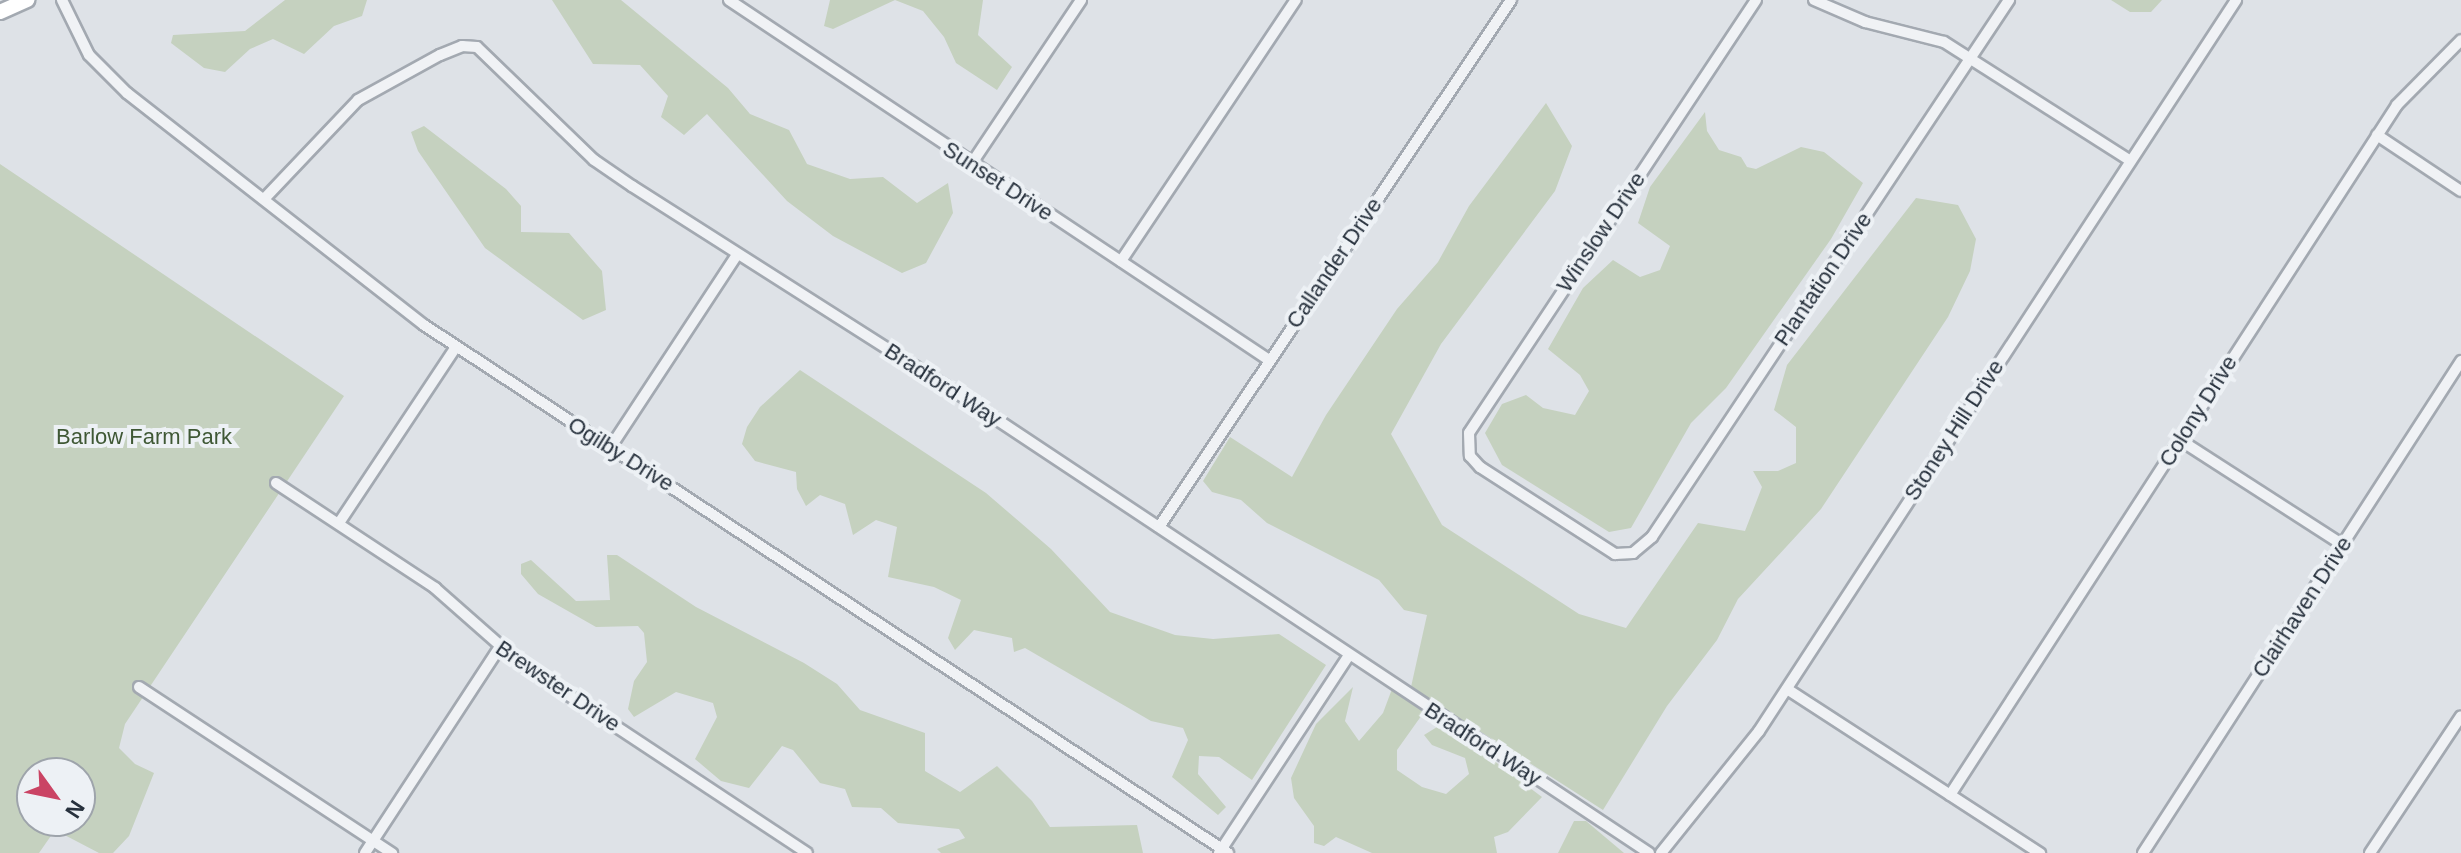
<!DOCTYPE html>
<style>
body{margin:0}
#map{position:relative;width:2461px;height:853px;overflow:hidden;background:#dee2e7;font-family:Helvetica,sans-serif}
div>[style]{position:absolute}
.green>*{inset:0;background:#c5d1bf}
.roads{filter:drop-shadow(2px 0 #a3a9b1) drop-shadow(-2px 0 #a3a9b1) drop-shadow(0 2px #a3a9b1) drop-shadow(0 -2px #a3a9b1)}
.street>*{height:10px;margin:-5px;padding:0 5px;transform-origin:5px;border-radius:5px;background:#f0f2f5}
.secondary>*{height:14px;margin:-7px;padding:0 7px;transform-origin:7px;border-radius:7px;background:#fff}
span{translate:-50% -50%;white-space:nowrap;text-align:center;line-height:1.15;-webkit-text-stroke:8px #edf1f5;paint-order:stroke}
.street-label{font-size:22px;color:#27313d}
.park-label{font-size:22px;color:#3f5835}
.north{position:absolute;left:16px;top:757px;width:80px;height:80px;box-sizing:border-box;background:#edf1f5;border:2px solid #9ea4ab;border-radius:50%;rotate:123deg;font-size:22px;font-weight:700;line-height:32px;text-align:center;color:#27313d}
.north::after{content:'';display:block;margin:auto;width:28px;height:36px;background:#ca4464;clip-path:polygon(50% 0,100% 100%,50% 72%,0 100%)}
</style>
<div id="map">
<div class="green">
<i style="clip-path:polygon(285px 0,367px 0,362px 16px,334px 26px,304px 54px,273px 39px,250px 49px,225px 72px,204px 68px,171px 43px,173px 35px,245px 31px)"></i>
<i style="clip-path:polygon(552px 0,621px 0,728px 88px,750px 114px,789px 130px,807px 164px,850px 179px,883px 177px,917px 203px,948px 183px,953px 213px,926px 263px,902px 273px,833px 236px,787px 201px,707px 114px,684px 135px,661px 117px,668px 96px,640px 65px,593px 64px)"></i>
<i style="clip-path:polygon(830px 0,983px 0,978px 35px,1012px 67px,997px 90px,956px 63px,944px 37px,923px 11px,895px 0,833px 29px,824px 26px)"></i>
<i style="clip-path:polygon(2111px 0,2162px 0,2151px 12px,2130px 12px)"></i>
<i style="clip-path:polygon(1546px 103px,1572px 146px,1555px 191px,1441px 344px,1391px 434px,1442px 525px,1579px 614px,1626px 628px,1698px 523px,1745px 531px,1762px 487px,1753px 471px,1778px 471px,1796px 463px,1796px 427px,1774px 410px,1787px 365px,1916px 198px,1958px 205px,1976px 239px,1970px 271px,1948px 317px,1821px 509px,1738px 599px,1717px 640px,1667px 706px,1603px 810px,1411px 687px,1427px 615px,1404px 610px,1379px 580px,1267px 523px,1241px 500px,1212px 492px,1203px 481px,1230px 437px,1292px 477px,1326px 415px,1397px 309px,1438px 262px,1469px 206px)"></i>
<i style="clip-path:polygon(1705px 112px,1707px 131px,1719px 150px,1741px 157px,1747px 167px,1756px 169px,1801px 147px,1824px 152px,1863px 183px,1831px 239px,1726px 388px,1691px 423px,1631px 528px,1609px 532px,1502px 465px,1485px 433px,1502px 404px,1526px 395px,1543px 408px,1575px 415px,1589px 391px,1580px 375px,1548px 349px,1583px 288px,1613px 260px,1640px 277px,1660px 270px,1670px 246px,1638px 223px,1650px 187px)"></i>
<i style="clip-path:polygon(424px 126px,506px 189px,521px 206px,521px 232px,569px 233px,602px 271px,606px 310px,583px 320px,485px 248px,418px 151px,411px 132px)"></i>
<i style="clip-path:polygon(evenodd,0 164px,344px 396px,125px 724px,119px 748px,135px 764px,154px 773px,129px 836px,113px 853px,99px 853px,55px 830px,39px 853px,0 853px,0 164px,32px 773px,80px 773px,80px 821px,32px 821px,32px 773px)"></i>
<i style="clip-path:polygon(800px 370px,986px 493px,1051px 549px,1110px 612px,1175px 635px,1213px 639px,1279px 634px,1326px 665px,1252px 780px,1219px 757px,1199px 756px,1198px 774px,1226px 807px,1218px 815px,1172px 777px,1188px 740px,1183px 728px,1151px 721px,1025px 648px,1014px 652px,1012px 638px,974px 630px,955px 650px,948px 638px,961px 600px,934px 587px,888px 577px,897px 527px,876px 520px,853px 535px,845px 504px,820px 495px,806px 506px,797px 489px,796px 472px,755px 461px,742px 444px,747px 427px,760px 407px)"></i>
<i style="clip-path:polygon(607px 555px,617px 555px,696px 607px,804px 663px,837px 684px,860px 710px,925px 733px,925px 771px,960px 792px,997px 766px,1032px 801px,1050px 827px,1137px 825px,1143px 853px,941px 853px,937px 849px,965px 838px,959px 829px,898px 823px,881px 808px,852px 807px,845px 789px,820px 783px,793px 750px,782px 746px,749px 788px,721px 781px,695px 759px,717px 717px,713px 703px,676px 692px,634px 717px,628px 709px,634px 681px,647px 662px,644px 633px,638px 626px,596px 627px,538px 594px,521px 574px,521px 564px,531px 560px,576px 601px,610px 600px)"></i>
<i style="clip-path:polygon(1353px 687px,1345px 721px,1359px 741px,1383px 713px,1392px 689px,1424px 712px,1397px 750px,1397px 770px,1422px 787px,1446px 794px,1469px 774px,1465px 758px,1432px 745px,1424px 735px,1437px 727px,1481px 751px,1542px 797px,1508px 832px,1494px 837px,1497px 853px,1372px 853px,1336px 837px,1324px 846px,1314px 843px,1314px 826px,1294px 798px,1291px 778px,1316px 724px)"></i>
<i style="clip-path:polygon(1574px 821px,1586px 821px,1624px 853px,1558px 853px)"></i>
</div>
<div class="roads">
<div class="street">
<i style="left:62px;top:0;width:61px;rotate:63.9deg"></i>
<i style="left:89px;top:55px;width:54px;rotate:45deg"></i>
<i style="left:127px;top:93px;width:377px;rotate:38deg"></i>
<i style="left:424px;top:325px;width:962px;rotate:33.29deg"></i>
<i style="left:729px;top:0;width:649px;rotate:33.69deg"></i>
<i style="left:1756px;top:0;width:519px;rotate:123.54deg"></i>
<i style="left:1469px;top:433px;width:23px;rotate:88deg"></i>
<i style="left:1470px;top:456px;width:15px;rotate:48deg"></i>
<i style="left:1480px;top:467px;width:161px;rotate:32.8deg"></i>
<i style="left:1615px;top:554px;width:18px;rotate:-3deg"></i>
<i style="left:1633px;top:553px;width:25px;rotate:-40deg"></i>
<i style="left:1652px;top:537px;width:645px;rotate:-56.38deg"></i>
<i style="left:1814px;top:0;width:56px;rotate:23.3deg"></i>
<i style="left:1865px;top:22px;width:81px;rotate:14.2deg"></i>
<i style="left:1944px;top:42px;width:219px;rotate:32.5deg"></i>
<i style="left:2377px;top:135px;width:101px;rotate:33.7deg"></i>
<i style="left:972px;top:163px;width:196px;rotate:-56.2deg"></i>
<i style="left:265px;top:198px;width:135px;rotate:-46.5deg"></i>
<i style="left:358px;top:100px;width:94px;rotate:-28.8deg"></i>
<i style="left:440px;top:55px;width:24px;rotate:-22deg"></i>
<i style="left:462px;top:46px;width:15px;rotate:4deg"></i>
<i style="left:477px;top:47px;width:163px;rotate:44deg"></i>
<i style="left:594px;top:160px;width:46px;rotate:34.4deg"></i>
<i style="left:632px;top:186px;width:396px;rotate:32.5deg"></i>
<i style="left:966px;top:399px;width:820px;rotate:33.61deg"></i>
<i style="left:1121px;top:261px;width:314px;rotate:-56.2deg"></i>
<i style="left:2180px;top:440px;width:194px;rotate:32.8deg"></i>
<i style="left:610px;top:448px;width:231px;rotate:-56.7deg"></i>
<i style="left:276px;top:483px;width:191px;rotate:33.4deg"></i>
<i style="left:435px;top:588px;width:113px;rotate:41.4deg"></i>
<i style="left:520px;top:663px;width:344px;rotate:33.5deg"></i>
<i style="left:339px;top:523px;width:211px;rotate:-56.4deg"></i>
<i style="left:1159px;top:527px;width:634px;rotate:-56.26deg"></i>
<i style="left:139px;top:687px;width:303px;rotate:33.3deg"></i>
<i style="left:1787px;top:689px;width:302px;rotate:33deg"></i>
<i style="left:1950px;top:795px;width:822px;rotate:-57.06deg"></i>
<i style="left:2397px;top:105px;width:91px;rotate:-45.4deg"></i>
<i style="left:365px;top:853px;width:245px;rotate:-56.8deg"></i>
<i style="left:1219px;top:853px;width:237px;rotate:-56.7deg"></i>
<i style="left:1661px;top:853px;width:156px;rotate:-51.2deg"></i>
<i style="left:1759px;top:731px;width:873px;rotate:-56.87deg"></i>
<i style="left:2143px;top:853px;width:586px;rotate:-57.12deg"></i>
<i style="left:2370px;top:853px;width:164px;rotate:-56.4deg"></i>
</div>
<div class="secondary">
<i style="left:0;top:12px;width:30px;rotate:-24deg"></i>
</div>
</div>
<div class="street-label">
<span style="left:998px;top:181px;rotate:33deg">Sunset Drive</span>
<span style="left:1601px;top:232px;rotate:-56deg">Winslow Drive</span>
<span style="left:1334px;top:263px;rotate:-56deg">Callander Drive</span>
<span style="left:1823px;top:279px;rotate:-56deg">Plantation Drive</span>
<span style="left:943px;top:385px;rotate:33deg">Bradford Way</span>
<span style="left:2198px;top:411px;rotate:-58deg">Colony Drive</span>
<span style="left:1954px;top:430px;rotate:-57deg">Stoney Hill Drive</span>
<span style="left:621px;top:454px;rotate:32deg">Ogilby Drive</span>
<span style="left:2302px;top:607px;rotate:-57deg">Clairhaven Drive</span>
<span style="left:558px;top:686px;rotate:34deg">Brewster Drive</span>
<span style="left:1483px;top:744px;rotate:33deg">Bradford Way</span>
</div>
<div class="park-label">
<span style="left:144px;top:437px">Barlow Farm Park</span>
</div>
<div class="north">N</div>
</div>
